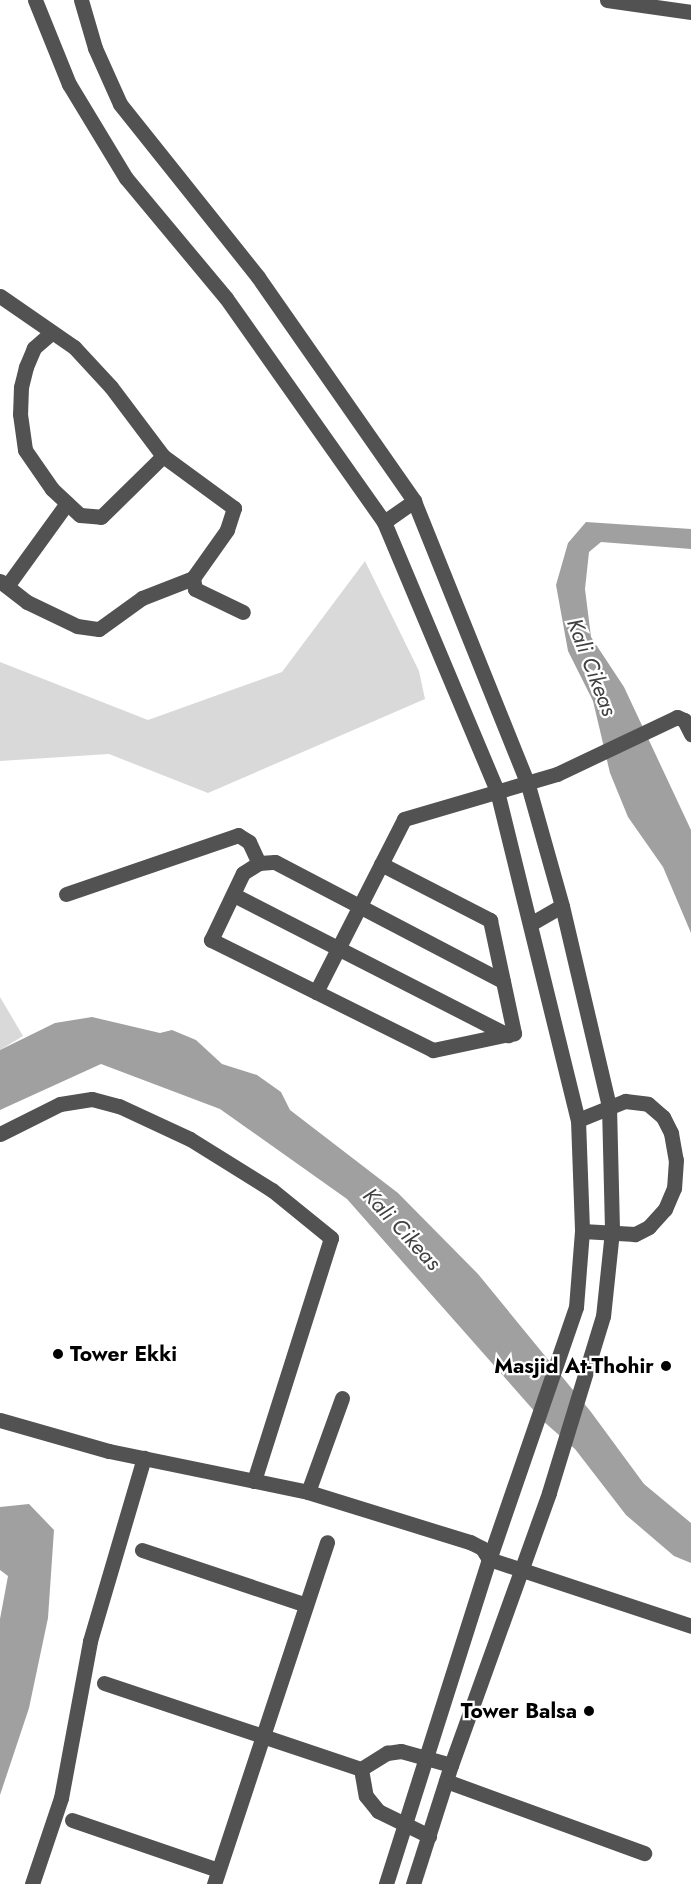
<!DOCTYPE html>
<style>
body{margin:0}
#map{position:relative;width:691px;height:1884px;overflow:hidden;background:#fff;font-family:Jost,sans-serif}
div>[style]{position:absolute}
.green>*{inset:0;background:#d9d9d9}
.water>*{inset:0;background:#a0a0a0}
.minor>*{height:15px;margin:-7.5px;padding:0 7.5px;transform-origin:7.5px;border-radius:7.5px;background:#525252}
.dots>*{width:16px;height:16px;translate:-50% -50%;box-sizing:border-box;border:3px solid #fff;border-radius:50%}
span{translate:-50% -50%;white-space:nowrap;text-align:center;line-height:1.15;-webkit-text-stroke:4.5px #fff;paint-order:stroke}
.poi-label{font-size:21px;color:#000;font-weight:700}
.left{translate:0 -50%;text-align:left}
.right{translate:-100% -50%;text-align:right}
.water-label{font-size:22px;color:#414141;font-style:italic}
</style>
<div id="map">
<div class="green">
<i style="clip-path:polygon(365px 561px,419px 671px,425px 699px,208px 793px,109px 754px,0 761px,0 662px,148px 720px,282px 672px)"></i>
<i style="clip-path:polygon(0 997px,23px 1036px,0 1050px)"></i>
</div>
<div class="water">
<i style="clip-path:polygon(586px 522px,691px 529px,691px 549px,601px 542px,589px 552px,585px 589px,591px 637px,624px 687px,691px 830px,691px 933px,663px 867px,628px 817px,610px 773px,593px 701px,568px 651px,556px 585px,568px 543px)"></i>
<i style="clip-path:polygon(92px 1017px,160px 1033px,172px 1030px,196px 1040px,222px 1064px,257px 1075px,281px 1092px,290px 1110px,398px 1193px,478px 1274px,591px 1412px,644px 1484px,691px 1523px,691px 1563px,674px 1556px,626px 1515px,575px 1449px,543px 1421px,347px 1199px,220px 1109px,101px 1064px,0 1110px,0 1050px,55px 1023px)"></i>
<i style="clip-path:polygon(29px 1504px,54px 1530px,48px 1618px,29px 1708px,0 1795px,0 1619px,8px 1576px,0 1570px,0 1507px)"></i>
</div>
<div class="minor">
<i style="left:35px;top:0;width:91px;rotate:68deg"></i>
<i style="left:69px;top:84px;width:110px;rotate:58.8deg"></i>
<i style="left:126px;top:178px;width:156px;rotate:50.2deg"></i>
<i style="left:226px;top:298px;width:274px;rotate:54.8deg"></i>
<i style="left:384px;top:522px;width:292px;rotate:67.2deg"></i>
<i style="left:497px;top:791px;width:339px;rotate:76.2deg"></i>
<i style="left:578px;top:1120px;width:111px;rotate:87.9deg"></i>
<i style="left:582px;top:1231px;width:76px;rotate:94.5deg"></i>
<i style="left:576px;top:1307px;width:267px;rotate:109deg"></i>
<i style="left:489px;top:1559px;width:341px;rotate:107.6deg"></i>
<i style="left:81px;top:0;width:50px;rotate:73.7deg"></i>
<i style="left:95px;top:48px;width:61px;rotate:65.9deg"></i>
<i style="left:120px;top:104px;width:221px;rotate:51.4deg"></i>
<i style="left:258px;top:277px;width:273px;rotate:55.1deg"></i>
<i style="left:414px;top:501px;width:306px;rotate:68.1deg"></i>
<i style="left:528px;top:785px;width:126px;rotate:74.3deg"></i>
<i style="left:562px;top:906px;width:205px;rotate:76.8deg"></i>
<i style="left:609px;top:1106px;width:125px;rotate:88.6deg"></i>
<i style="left:612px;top:1231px;width:85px;rotate:96deg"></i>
<i style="left:603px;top:1316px;width:185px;rotate:107deg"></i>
<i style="left:549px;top:1493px;width:289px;rotate:109.8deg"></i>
<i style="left:451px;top:1765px;width:125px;rotate:107.7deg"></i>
<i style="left:607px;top:0;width:85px;rotate:8.1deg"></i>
<i style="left:0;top:296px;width:90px;rotate:34.6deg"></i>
<i style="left:74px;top:347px;width:54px;rotate:47.2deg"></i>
<i style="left:111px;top:387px;width:86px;rotate:53deg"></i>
<i style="left:163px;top:456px;width:88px;rotate:36.2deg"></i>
<i style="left:234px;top:508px;width:23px;rotate:108deg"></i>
<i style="left:227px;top:530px;width:59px;rotate:125.3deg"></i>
<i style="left:193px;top:578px;width:11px;rotate:80deg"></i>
<i style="left:195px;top:589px;width:53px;rotate:25.6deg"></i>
<i style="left:51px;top:333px;width:23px;rotate:139deg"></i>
<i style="left:34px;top:348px;width:21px;rotate:113deg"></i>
<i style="left:26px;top:367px;width:21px;rotate:104deg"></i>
<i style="left:21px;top:387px;width:27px;rotate:92deg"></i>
<i style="left:20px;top:414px;width:36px;rotate:82deg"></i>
<i style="left:25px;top:450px;width:47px;rotate:55.3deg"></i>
<i style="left:52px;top:489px;width:38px;rotate:43deg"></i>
<i style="left:80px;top:515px;width:21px;rotate:5deg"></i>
<i style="left:101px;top:517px;width:87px;rotate:-44.5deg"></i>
<i style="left:384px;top:522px;width:37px;rotate:-35deg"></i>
<i style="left:0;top:581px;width:34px;rotate:38deg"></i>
<i style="left:27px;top:602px;width:55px;rotate:25.6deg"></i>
<i style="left:77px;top:626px;width:22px;rotate:8deg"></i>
<i style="left:99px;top:629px;width:53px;rotate:-35.8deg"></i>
<i style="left:142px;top:598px;width:55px;rotate:-21.4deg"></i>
<i style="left:7px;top:586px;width:102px;rotate:-54.1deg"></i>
<i style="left:381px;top:864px;width:123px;rotate:27.2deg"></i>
<i style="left:490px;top:920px;width:116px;rotate:78deg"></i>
<i style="left:514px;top:1033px;width:83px;rotate:168.1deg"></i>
<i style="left:433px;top:1050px;width:248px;rotate:-153.6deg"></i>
<i style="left:211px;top:940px;width:74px;rotate:-64.5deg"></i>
<i style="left:243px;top:873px;width:19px;rotate:-32deg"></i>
<i style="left:259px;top:863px;width:16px;rotate:-4deg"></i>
<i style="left:275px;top:862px;width:257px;rotate:27.6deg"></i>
<i style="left:66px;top:894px;width:182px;rotate:-18.9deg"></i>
<i style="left:238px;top:835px;width:13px;rotate:32deg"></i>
<i style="left:249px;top:842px;width:23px;rotate:65deg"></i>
<i style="left:234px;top:895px;width:308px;rotate:27.1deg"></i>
<i style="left:532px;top:923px;width:34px;rotate:-30deg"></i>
<i style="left:316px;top:992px;width:194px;rotate:-63deg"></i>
<i style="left:404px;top:819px;width:159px;rotate:-16.4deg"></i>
<i style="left:557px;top:774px;width:133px;rotate:-25.4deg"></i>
<i style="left:677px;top:717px;width:8px;rotate:23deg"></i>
<i style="left:684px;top:720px;width:16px;rotate:63deg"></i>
<i style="left:578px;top:1120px;width:51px;rotate:-22deg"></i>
<i style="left:625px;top:1101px;width:23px;rotate:7deg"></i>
<i style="left:648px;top:1104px;width:20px;rotate:41deg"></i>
<i style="left:663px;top:1117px;width:18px;rotate:63deg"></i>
<i style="left:671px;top:1133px;width:27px;rotate:80deg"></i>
<i style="left:676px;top:1160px;width:28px;rotate:94deg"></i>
<i style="left:674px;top:1188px;width:23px;rotate:113deg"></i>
<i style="left:665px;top:1209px;width:24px;rotate:132deg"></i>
<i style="left:649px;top:1227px;width:16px;rotate:153deg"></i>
<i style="left:635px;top:1234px;width:53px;rotate:-176.8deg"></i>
<i style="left:0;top:1134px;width:67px;rotate:-26.6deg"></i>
<i style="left:60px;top:1104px;width:32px;rotate:-9deg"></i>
<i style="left:92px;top:1099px;width:28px;rotate:15deg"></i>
<i style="left:119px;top:1106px;width:78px;rotate:24.9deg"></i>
<i style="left:190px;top:1139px;width:97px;rotate:31.9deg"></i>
<i style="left:272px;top:1190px;width:76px;rotate:39.1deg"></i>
<i style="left:331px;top:1238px;width:255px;rotate:107.6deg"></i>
<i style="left:0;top:1420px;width:113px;rotate:15.9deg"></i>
<i style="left:109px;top:1451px;width:203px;rotate:11.6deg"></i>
<i style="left:308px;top:1492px;width:170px;rotate:17.2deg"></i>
<i style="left:470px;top:1542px;width:13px;rotate:27deg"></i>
<i style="left:482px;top:1548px;width:13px;rotate:58deg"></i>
<i style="left:489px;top:1559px;width:213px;rotate:18.3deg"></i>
<i style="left:308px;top:1492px;width:100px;rotate:-70.1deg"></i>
<i style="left:142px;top:1550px;width:173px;rotate:18.5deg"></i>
<i style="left:104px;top:1683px;width:271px;rotate:18.5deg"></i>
<i style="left:361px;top:1769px;width:27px;rotate:80deg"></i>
<i style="left:366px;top:1796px;width:19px;rotate:51deg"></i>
<i style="left:378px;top:1811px;width:57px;rotate:26.1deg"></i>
<i style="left:361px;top:1769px;width:31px;rotate:-32deg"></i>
<i style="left:387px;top:1753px;width:14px;rotate:-8deg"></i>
<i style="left:401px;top:1751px;width:52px;rotate:15.6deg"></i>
<i style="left:446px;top:1781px;width:211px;rotate:20deg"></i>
<i style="left:72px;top:1820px;width:154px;rotate:18.9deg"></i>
<i style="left:32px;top:1884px;width:91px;rotate:-71.4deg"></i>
<i style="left:61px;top:1798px;width:160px;rotate:-79.5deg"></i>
<i style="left:90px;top:1641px;width:191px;rotate:-73.6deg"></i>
<i style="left:214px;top:1884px;width:360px;rotate:-71.7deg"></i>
</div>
<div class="dots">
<i style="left:58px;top:1354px;background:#000"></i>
<i style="left:666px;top:1366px;background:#000"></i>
<i style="left:589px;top:1711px;background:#000"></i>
</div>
<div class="poi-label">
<span class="left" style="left:70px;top:1354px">Tower Ekki</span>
<span class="right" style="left:654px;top:1366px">Masjid At-Thohir</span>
<span class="right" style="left:577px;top:1711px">Tower Balsa</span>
</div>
<div class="water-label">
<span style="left:592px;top:667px;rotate:69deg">Kali Cikeas</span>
<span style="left:402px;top:1229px;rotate:47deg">Kali Cikeas</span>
</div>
</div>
